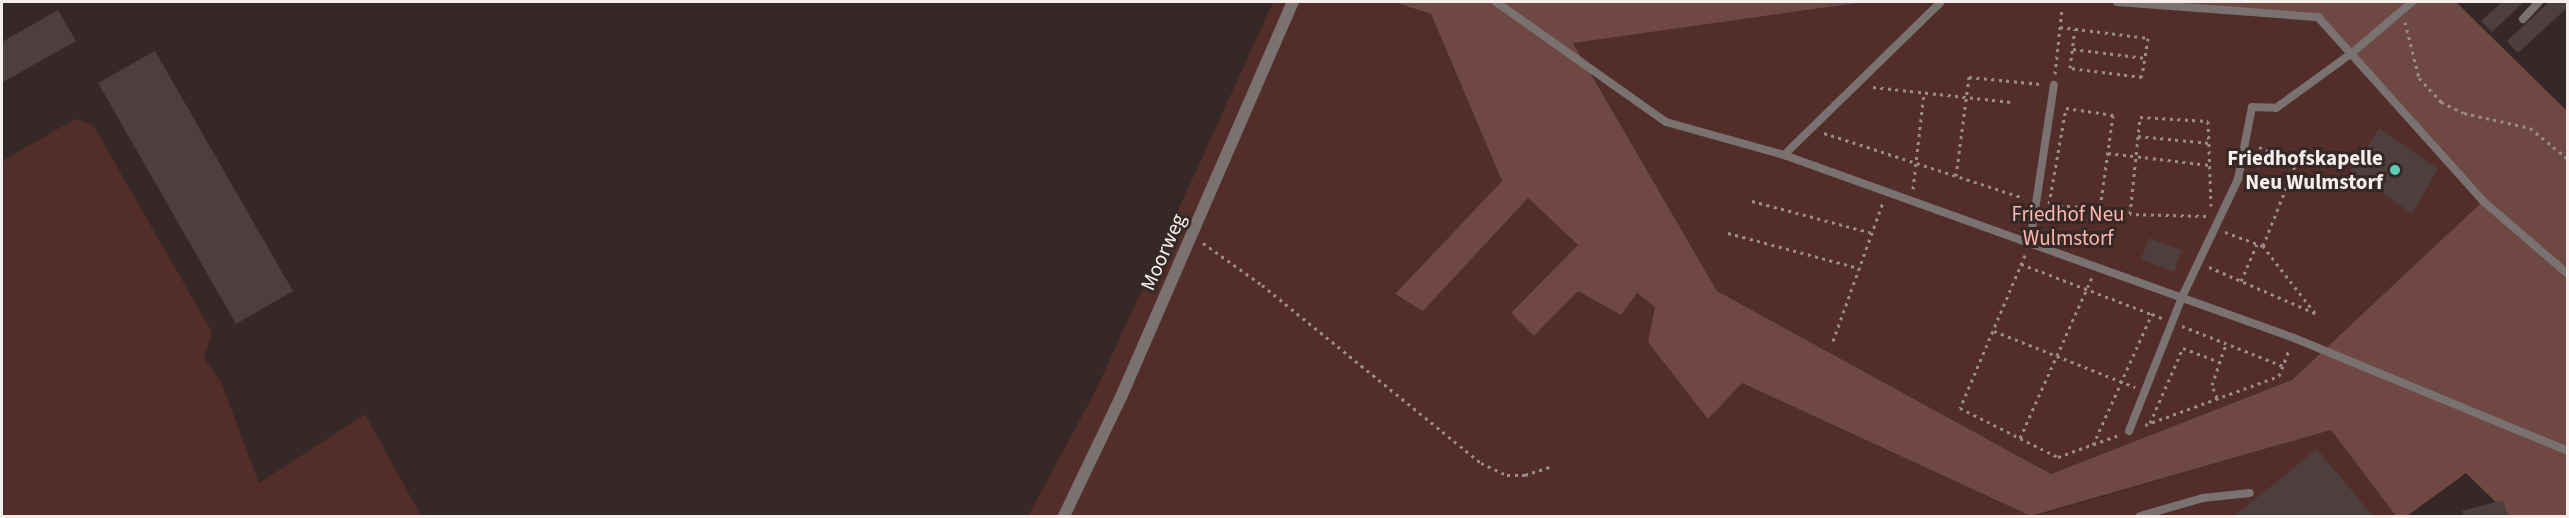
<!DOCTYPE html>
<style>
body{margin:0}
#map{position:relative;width:2569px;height:518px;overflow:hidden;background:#352826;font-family:"Source Sans 3",sans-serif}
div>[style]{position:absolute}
.green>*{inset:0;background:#522d29}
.forest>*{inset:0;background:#704843}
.building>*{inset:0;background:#4d3f3d}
.path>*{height:3px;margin-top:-1.5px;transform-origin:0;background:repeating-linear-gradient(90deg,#988d8b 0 3px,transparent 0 7.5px)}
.lane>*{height:8px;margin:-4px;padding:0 4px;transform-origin:4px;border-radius:4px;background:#797271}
.street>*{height:12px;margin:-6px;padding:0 6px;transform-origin:6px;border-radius:6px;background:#797271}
.dots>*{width:16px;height:16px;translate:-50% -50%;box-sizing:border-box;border:3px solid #352826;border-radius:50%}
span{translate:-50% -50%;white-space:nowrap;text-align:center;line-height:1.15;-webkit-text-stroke:6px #352826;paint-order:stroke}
.poi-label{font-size:21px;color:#f8efed;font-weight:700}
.right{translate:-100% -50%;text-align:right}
.park-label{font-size:21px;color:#ffb7ad}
.street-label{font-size:21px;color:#f8efed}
.frame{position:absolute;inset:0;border:3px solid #f8efed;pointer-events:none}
</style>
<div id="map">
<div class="green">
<i style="clip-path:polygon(1273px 2px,1394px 2px,1431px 14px,1502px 181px,1395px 294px,1423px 311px,1528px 198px,1578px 245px,1512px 313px,1534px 336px,1578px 291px,1621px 315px,1637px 293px,1655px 307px,1707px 419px,1742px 383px,2031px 516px,1028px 516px,1097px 388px)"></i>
<i style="clip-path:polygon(1864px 2px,2117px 2px,2318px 17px,2483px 201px,2292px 380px,2051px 474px,1717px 291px,1573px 42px)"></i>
<i style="clip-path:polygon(75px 119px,93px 125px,212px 332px,204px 358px,221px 382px,259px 483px,365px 414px,421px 516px,2px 516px,2px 161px)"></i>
<i style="clip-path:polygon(2331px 430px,2396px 516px,2035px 516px)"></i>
</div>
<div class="forest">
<i style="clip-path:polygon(1394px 2px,1864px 2px,1573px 43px,1717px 291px,2051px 474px,2292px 380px,2483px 201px,2318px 17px,2117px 2px,2456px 2px,2567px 111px,2567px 516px,2510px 516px,2466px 473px,2407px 516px,2396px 516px,2331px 430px,2031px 516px,1742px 383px,1708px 419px,1648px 342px,1655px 307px,1637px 293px,1621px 315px,1578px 291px,1534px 336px,1511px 313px,1578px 245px,1528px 198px,1423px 311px,1395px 294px,1502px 181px,1431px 14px)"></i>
</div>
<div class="building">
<i style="clip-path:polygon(2502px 2px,2524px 2px,2492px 32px,2481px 21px)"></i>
<i style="clip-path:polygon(2549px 2px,2568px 2px,2568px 7px,2518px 53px,2507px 41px)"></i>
<i style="clip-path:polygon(58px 10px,76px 41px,3px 82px,2px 42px)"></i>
<i style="clip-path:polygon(155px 51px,293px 291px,236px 324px,98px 83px)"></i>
<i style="clip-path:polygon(2379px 128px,2438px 169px,2412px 214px,2352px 171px)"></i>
<i style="clip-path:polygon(2149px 238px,2182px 250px,2174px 272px,2141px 259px)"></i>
<i style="clip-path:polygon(2317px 449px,2373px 516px,2234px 516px)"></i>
<i style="clip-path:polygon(2503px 500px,2508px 516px,2464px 516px,2462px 511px)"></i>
</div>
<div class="path">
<i style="left:2405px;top:22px;width:58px;rotate:76deg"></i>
<i style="left:2419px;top:78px;width:33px;rotate:47deg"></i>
<i style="left:2441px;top:102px;width:25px;rotate:26deg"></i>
<i style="left:2464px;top:113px;width:68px;rotate:12.8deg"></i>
<i style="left:2530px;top:128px;width:49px;rotate:39.2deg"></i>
<i style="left:2060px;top:27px;width:89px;rotate:7.1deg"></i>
<i style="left:2148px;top:38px;width:39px;rotate:99deg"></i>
<i style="left:2142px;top:77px;width:73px;rotate:-172.9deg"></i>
<i style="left:2070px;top:68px;width:39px;rotate:-83deg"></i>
<i style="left:2073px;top:49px;width:73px;rotate:7.1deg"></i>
<i style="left:2055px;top:74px;width:65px;rotate:-83.9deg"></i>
<i style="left:1873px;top:87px;width:139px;rotate:6.2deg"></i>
<i style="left:2066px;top:108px;width:48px;rotate:8.5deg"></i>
<i style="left:2113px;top:115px;width:95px;rotate:97.9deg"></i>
<i style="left:2100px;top:209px;width:51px;rotate:-174.4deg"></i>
<i style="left:2049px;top:204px;width:97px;rotate:-80deg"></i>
<i style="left:1824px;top:133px;width:210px;rotate:18deg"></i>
<i style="left:2138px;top:136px;width:71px;rotate:5.6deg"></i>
<i style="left:2108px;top:153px;width:102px;rotate:6.8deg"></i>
<i style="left:1956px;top:176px;width:100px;rotate:-82.5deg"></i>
<i style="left:1969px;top:77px;width:72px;rotate:5.6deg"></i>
<i style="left:1913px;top:189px;width:97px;rotate:-83.5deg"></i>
<i style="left:1752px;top:201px;width:124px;rotate:14.9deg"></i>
<i style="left:2206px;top:216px;width:76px;rotate:-178.5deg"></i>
<i style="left:2130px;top:214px;width:98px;rotate:-84.1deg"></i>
<i style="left:2140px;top:117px;width:68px;rotate:3.4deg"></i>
<i style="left:2208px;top:121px;width:85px;rotate:88deg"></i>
<i style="left:2225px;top:232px;width:40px;rotate:20.2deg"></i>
<i style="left:1728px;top:233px;width:136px;rotate:15deg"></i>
<i style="left:1203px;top:243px;width:72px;rotate:35.4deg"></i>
<i style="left:1262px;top:285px;width:282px;rotate:39.1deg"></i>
<i style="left:1481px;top:463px;width:29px;rotate:25deg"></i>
<i style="left:1507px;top:475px;width:18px"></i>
<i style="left:1525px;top:475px;width:29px;rotate:-18deg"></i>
<i style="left:2025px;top:255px;width:166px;rotate:113deg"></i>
<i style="left:1960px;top:408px;width:110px;rotate:26.6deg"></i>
<i style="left:2058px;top:457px;width:65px;rotate:-19.8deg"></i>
<i style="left:2021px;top:264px;width:139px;rotate:21deg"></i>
<i style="left:2209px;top:267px;width:116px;rotate:23.5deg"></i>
<i style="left:2315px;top:313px;width:85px;rotate:-127.8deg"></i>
<i style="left:2263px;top:246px;width:89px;rotate:-68.3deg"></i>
<i style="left:2296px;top:163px;width:40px;rotate:-156.6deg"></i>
<i style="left:2241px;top:281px;width:40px;rotate:-66.6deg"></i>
<i style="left:2182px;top:326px;width:109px;rotate:21.6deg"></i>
<i style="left:1994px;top:331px;width:152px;rotate:21.7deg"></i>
<i style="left:1833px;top:341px;width:148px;rotate:-70.2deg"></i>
<i style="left:2217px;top:398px;width:14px;rotate:-111deg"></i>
<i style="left:2212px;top:385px;width:43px;rotate:-71.1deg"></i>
<i style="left:2150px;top:423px;width:82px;rotate:-66.3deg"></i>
<i style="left:2183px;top:348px;width:40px;rotate:21deg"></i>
<i style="left:2145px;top:425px;width:143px;rotate:-20.1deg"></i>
<i style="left:2279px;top:376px;width:30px;rotate:-69deg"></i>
<i style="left:2020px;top:438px;width:176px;rotate:-65.9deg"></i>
<i style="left:2093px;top:445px;width:144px;rotate:-65.8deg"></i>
<i style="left:2152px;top:314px;width:11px;rotate:22deg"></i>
</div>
<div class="lane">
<i style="left:1496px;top:2px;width:208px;rotate:35.2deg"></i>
<i style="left:1666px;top:122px;width:123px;rotate:15.6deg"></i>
<i style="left:1784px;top:155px;width:542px;rotate:19.74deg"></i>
<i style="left:2294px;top:338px;width:296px;rotate:22.4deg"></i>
<i style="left:2117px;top:2px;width:202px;rotate:4.3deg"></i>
<i style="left:2318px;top:17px;width:247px;rotate:48.1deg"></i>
<i style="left:2483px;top:201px;width:112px;rotate:40.7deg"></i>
<i style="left:2523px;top:19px;width:23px;rotate:-47deg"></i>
<i style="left:1784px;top:155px;width:219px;rotate:-44.3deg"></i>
<i style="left:2030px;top:243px;width:160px;rotate:-81.4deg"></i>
<i style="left:2129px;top:431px;width:144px;rotate:-68.4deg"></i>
<i style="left:2182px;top:297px;width:131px;rotate:-64.6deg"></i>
<i style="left:2238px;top:179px;width:73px;rotate:-79deg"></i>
<i style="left:2252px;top:107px;width:24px;rotate:2deg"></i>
<i style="left:2276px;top:108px;width:94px;rotate:-35.9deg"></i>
<i style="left:2352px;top:53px;width:79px;rotate:-40.4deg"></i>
<i style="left:2140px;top:516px;width:66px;rotate:-15.9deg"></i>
<i style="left:2203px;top:498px;width:47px;rotate:-6.1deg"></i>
</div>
<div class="street">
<i style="left:1064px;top:516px;width:132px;rotate:-64.4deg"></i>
<i style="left:1121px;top:397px;width:431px;rotate:-66.5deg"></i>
</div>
<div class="dots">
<i style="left:2395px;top:170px;background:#5eceb7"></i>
</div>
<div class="poi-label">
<span class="right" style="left:2383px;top:170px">Friedhofskapelle<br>Neu Wulmstorf</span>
</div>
<div class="park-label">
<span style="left:2068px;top:226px">Friedhof Neu<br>Wulmstorf</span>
</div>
<div class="street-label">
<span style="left:1163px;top:252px;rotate:-66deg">Moorweg</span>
</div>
<div class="frame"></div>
</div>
